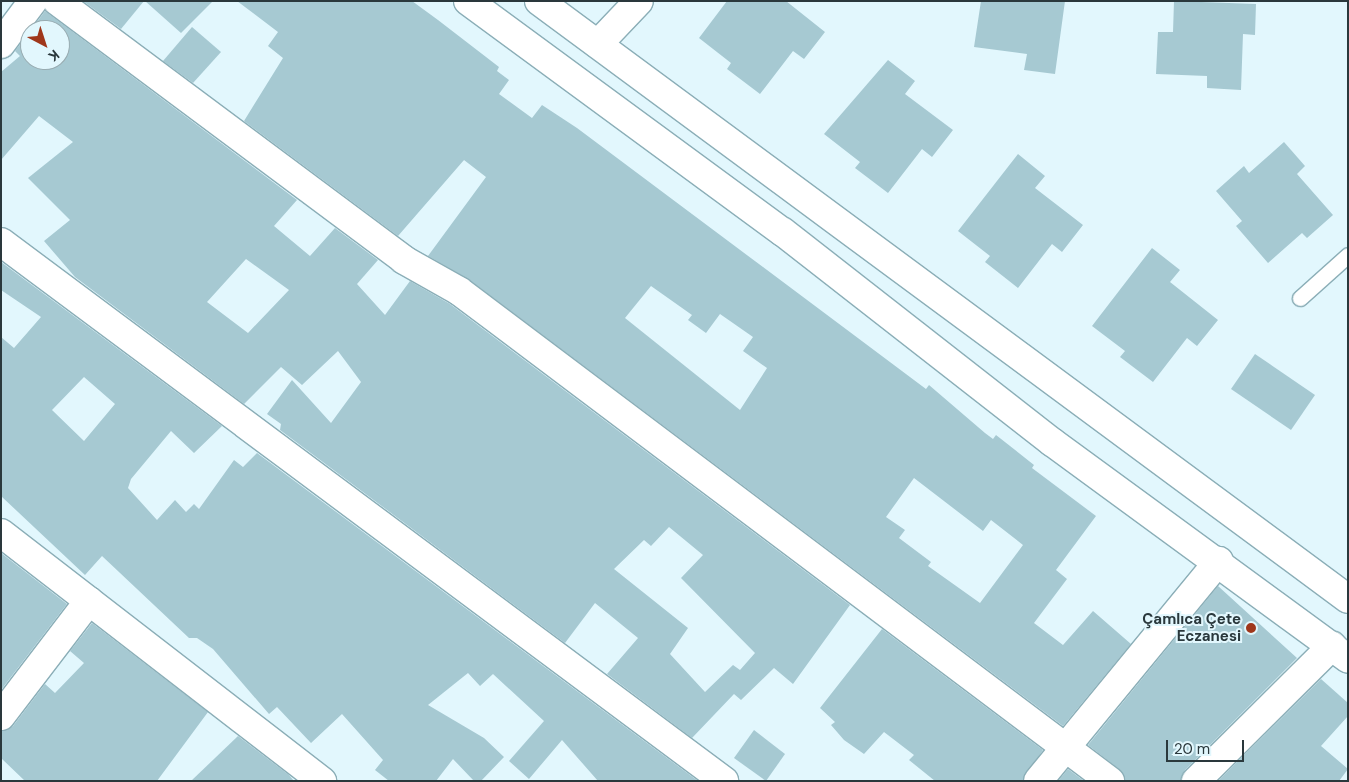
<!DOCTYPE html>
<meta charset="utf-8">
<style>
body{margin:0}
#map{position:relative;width:1349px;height:782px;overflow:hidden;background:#e2f7fd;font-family:"DM Sans",sans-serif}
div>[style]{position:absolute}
.building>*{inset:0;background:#a6c9d2}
.roads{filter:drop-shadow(1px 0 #8baeb7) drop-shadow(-1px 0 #8baeb7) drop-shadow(0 1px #8baeb7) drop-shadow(0 -1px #8baeb7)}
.lane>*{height:15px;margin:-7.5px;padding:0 7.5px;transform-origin:7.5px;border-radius:7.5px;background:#fff}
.street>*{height:28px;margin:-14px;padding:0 14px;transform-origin:14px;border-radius:14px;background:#fff}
.primary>*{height:28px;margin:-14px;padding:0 14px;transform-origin:14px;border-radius:14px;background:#fff}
.dots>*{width:14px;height:14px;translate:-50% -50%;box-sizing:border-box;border:2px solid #e2f7fd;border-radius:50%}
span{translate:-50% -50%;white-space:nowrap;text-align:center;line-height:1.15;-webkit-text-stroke:4px #e2f7fd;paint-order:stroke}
.poi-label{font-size:15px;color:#2a383c;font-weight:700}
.right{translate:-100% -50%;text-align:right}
.frame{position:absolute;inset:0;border:2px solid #2a383c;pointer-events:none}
.north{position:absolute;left:20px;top:20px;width:50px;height:50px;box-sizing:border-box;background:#e2f7fd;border:1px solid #98abb0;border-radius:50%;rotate:140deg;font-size:14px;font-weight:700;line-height:20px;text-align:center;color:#2a383c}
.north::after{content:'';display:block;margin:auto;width:18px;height:22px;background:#9f371b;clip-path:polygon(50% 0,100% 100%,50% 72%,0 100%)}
.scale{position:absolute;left:1166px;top:740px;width:78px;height:22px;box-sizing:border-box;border:2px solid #2a383c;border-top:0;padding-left:6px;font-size:15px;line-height:18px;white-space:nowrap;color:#2a383c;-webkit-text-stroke:4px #e2f7fd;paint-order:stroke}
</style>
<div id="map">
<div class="building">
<i style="clip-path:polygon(83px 1px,144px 1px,121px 29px)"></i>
<i style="clip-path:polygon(145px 1px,213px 1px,181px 33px)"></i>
<i style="clip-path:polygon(evenodd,237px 1px,412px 1px,438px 20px,499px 67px,497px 71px,509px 80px,499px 94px,532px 118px,542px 105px,577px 128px,926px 389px,929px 385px,985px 433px,993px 439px,996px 435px,1034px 465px,1032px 468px,1096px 516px,1056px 570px,1067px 579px,1034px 623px,1063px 645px,1093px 611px,1131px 644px,1063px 726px,468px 279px,428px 256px,486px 177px,464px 160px,398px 236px,244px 121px,283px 58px,268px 46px,278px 32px,237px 1px,651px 286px,692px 315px,688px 320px,706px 333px,720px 314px,753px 337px,743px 351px,767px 368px,740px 410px,625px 318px,651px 286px,237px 1px,914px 478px,983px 531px,991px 520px,1023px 545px,980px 603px,928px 566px,931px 562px,899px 538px,905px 530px,886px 517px,914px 478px)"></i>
<i style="clip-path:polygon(727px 1px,786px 1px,825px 32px,804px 59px,793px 51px,760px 94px,727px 69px,731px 63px,699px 38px)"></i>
<i style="clip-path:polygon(981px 1px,1065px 1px,1055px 74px,1024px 70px,1027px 54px,974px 47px)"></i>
<i style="clip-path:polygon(1174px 1px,1256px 4px,1255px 35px,1243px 34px,1241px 90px,1207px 88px,1207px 76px,1156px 74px,1158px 32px,1173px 32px)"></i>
<i style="clip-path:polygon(evenodd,45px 11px,297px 200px,274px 226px,310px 256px,335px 228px,378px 260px,357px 284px,385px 315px,410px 281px,450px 304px,850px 605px,793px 684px,774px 668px,741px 700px,734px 694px,692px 738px,607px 674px,638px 638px,595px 603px,565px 643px,280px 430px,281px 424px,267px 414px,292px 380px,331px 423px,361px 382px,338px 351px,302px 385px,281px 367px,244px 404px,75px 277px,44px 241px,70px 220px,28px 178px,73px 142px,39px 116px,1px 160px,1px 72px,20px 56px,15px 51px,30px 31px,30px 60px,60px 60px,60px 30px,31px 30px,45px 11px,246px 259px,289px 290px,248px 333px,207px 302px,246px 259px,45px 11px,669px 527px,703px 555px,681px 578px,755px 653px,740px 670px,733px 665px,705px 692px,670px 654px,688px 628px,614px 569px,644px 540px,651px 546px,669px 527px)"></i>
<i style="clip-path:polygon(192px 27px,221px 52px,193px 83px,163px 61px)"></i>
<i style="clip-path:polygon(888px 60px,915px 81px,905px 94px,953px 130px,932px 157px,922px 149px,888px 193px,855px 168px,860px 162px,824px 134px)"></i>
<i style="clip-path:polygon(1284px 142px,1305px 166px,1297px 174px,1333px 215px,1307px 238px,1302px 233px,1268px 263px,1236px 226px,1242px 221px,1216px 191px,1244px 166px,1249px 173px)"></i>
<i style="clip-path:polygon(1018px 154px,1045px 176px,1035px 188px,1083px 225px,1062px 252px,1052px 244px,1018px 288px,985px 262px,990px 256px,958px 231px)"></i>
<i style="clip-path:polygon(1152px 248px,1180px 270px,1170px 282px,1218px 320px,1197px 346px,1187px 338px,1153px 382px,1120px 357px,1125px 351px,1092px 326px)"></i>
<i style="clip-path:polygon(evenodd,1px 262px,222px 426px,194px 453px,171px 431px,131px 479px,128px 488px,157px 520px,175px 500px,186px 512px,194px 504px,199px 509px,234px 460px,243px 467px,257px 453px,698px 781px,598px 781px,562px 740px,529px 779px,509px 761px,544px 721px,493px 674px,480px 686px,468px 673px,428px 705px,484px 738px,504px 757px,481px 781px,474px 781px,453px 759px,436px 781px,389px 781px,375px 770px,383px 760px,342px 714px,311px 743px,277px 707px,269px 714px,213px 649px,197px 638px,189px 638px,102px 556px,85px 575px,1px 496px,1px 337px,14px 348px,41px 317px,1px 290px,1px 262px,84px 377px,115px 404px,84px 441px,52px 410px,84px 377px)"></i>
<i style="clip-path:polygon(1255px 354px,1315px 395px,1291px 430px,1231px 389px)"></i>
<i style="clip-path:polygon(1px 553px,67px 604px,1px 690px)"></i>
<i style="clip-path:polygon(1218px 586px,1297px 658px,1185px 770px,1181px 781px,1125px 781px,1119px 769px,1088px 745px)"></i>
<i style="clip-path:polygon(92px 623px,208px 712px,157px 781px,25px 781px,1px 758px,1px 731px,13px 726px,45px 684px,55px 693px,84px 663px,70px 651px)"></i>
<i style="clip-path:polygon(882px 629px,1043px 750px,1023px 781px,935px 781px,909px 760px,914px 755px,884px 732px,864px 754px,844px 740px,831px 725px,835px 722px,820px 708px)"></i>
<i style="clip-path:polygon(1321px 679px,1348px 703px,1348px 716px,1321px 746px,1348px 769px,1339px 781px,1218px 781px)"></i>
<i style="clip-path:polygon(754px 730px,785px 754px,766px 781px,734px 758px)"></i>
<i style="clip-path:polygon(238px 736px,289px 775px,294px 781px,191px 781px)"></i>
<i style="clip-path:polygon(1068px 769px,1084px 781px,1058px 781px)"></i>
</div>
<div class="roads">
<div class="lane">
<i style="left:1300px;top:298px;width:64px;rotate:-41.9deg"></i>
</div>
<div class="street">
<i style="left:57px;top:1px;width:433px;rotate:36.7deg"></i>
<i style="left:404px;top:260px;width:63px;rotate:29.4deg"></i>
<i style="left:459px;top:291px;width:815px;rotate:36.97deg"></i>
<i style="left:1px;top:44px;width:54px;rotate:-53.3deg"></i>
<i style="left:598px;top:44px;width:59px;rotate:-46.4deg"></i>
<i style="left:1px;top:242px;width:902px;rotate:36.7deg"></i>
<i style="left:1px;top:533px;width:406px;rotate:37.7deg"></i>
<i style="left:1px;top:716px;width:145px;rotate:-52.6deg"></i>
<i style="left:1038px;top:781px;width:285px;rotate:-50.6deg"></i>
<i style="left:1196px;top:781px;width:192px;rotate:-44.8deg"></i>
</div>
<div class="primary">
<i style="left:468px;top:1px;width:391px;rotate:36.3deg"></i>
<i style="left:783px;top:232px;width:341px;rotate:38deg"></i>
<i style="left:1052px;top:442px;width:367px;rotate:36.2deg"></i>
<i style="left:539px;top:1px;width:1006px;rotate:36.47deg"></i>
</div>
</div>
<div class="dots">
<i style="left:1251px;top:628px;background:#9f371b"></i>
</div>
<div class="poi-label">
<span class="right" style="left:1241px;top:628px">Çamlıca Çete<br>Eczanesi</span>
</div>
<div class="frame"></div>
<div class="north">K</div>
<div class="scale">20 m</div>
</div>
